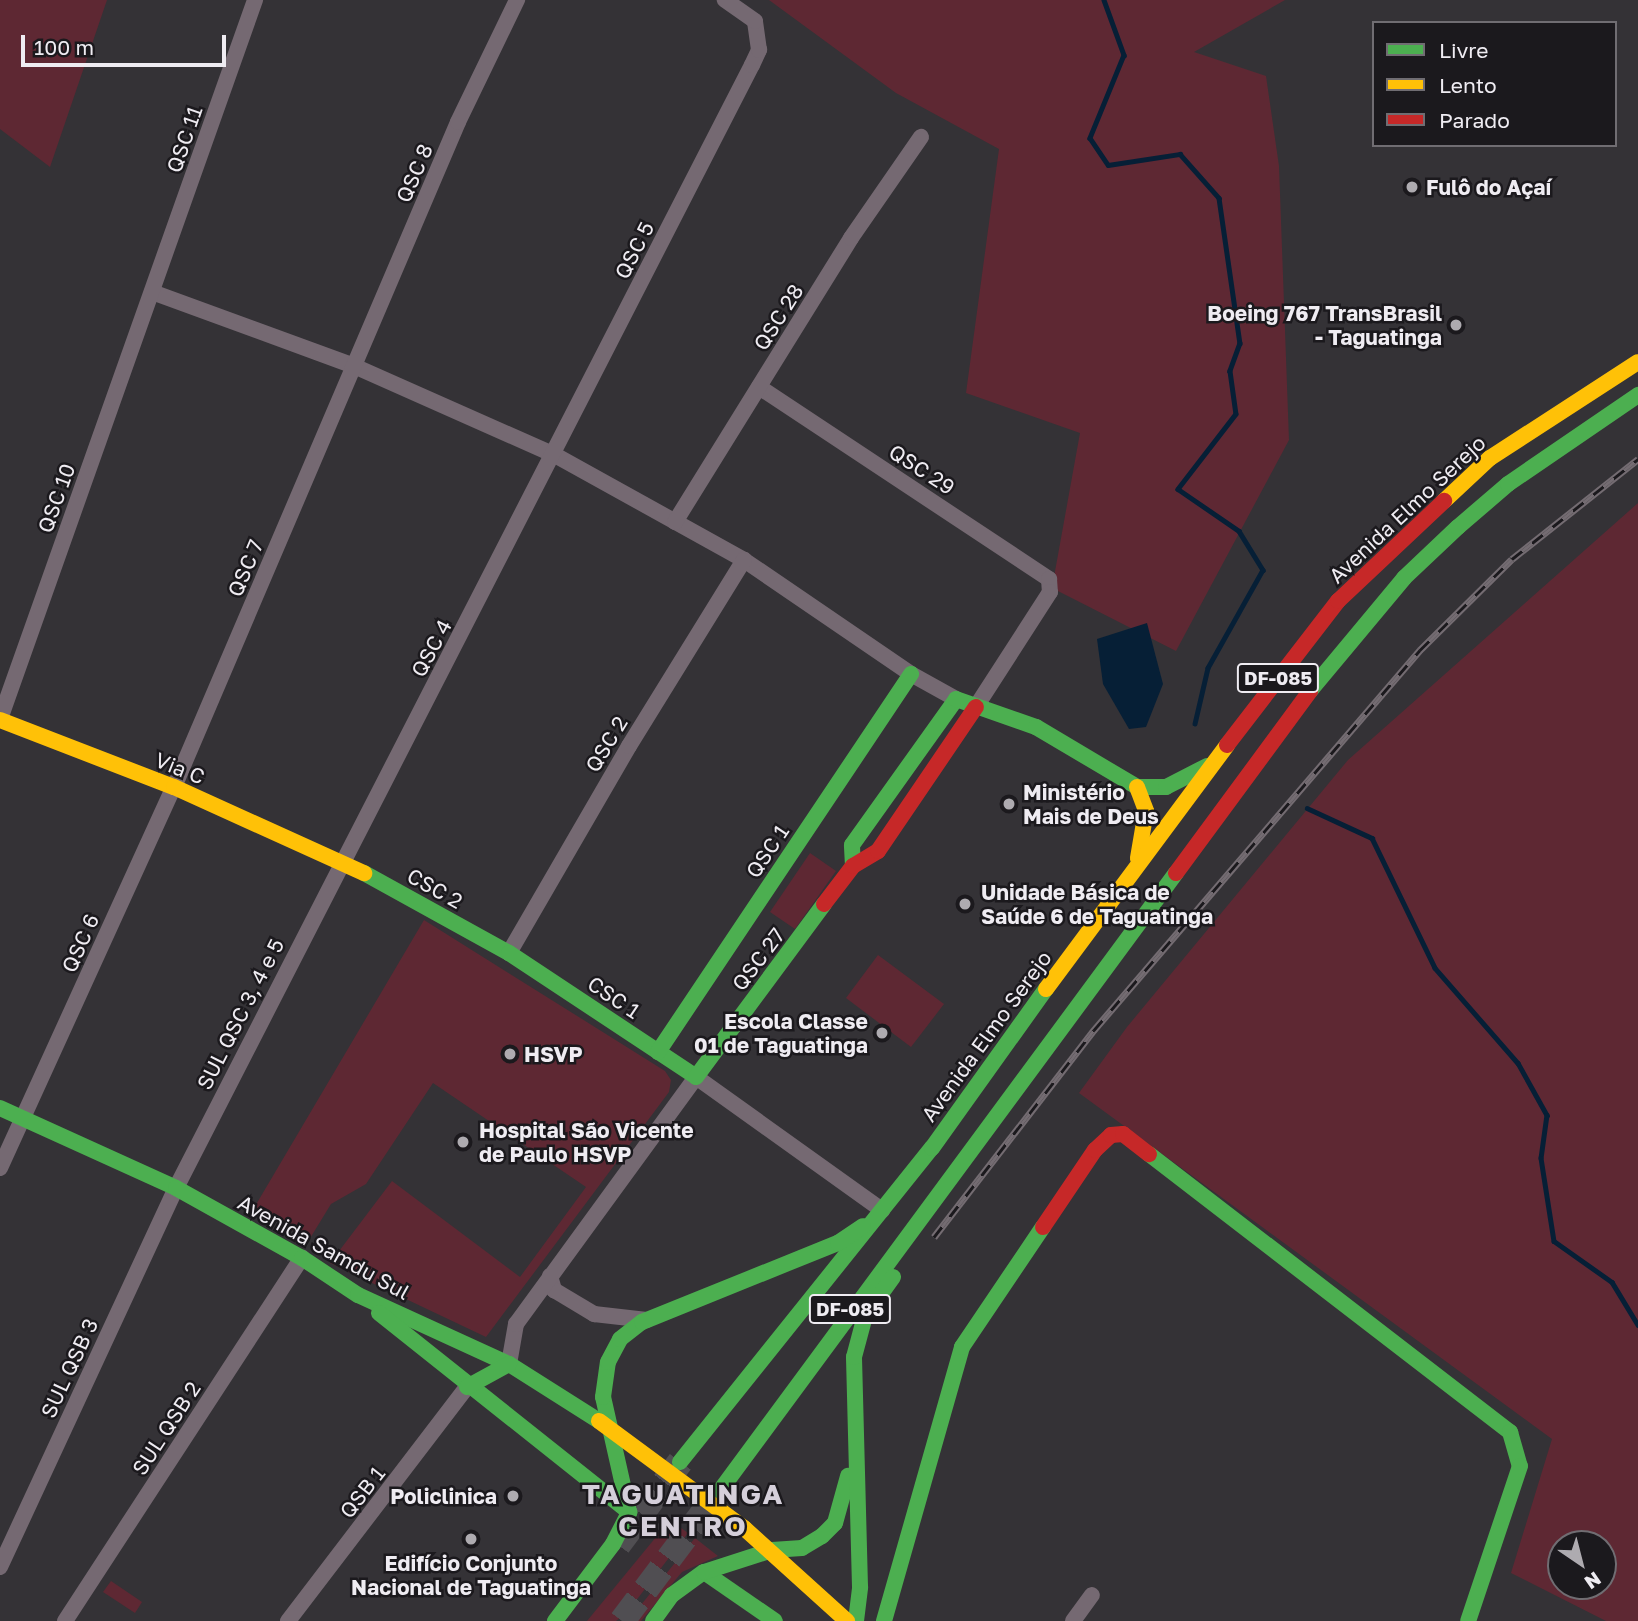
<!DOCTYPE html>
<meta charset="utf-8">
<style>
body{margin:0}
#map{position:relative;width:1638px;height:1621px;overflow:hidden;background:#343236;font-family:"Golos Text",sans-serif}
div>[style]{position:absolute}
.green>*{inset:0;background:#5e2833}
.water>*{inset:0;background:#061f36}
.stream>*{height:4.5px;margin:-2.25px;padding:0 2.25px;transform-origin:2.25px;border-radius:2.25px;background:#061f36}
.primary-tunnel>*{height:26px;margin-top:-13px;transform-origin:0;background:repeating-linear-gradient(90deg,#504e52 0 26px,transparent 0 39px)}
.street>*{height:16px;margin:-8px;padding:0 8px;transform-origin:8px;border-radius:8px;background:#756972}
.fast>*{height:16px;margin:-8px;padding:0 8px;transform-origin:8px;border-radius:8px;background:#4caf50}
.slow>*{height:16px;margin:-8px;padding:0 8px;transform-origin:8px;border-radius:8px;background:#ffc107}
.jam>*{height:16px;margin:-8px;padding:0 8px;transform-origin:8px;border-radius:8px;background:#c62828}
.rail>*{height:7px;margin-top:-3.5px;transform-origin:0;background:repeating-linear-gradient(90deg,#1b191d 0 13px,#746c72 0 26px);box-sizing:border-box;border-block:2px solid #746c72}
.dots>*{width:19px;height:19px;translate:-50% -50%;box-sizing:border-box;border:4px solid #1b191d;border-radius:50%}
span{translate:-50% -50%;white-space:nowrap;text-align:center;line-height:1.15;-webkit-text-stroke:5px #1b191d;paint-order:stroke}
.shield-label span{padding:2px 5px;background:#1b191d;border:2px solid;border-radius:5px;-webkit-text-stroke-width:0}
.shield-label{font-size:19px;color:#efecf2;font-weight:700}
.street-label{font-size:21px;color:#efecf2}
.poi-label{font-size:21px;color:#efecf2;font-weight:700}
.left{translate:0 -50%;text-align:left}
.right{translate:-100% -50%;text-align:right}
.district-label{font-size:28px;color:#d5cfda;font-weight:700;letter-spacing:2px}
.legend{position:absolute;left:1372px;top:21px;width:245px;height:126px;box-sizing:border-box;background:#1b191d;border:2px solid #706d72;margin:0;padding:9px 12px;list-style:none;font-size:21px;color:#efecf2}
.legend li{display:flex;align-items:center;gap:14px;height:35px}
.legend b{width:35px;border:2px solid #706d72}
.north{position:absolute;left:1547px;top:1530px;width:70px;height:70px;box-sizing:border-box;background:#1b191d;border:2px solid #706d72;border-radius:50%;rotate:145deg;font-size:19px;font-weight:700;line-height:28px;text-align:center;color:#efecf2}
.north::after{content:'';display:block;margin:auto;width:24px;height:32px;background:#aeabb0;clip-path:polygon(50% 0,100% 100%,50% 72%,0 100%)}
.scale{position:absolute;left:21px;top:35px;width:205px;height:32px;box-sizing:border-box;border:4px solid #efecf2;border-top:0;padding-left:9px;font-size:21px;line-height:24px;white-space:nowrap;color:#efecf2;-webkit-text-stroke:5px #1b191d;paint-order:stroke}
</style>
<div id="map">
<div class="green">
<i style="clip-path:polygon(0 0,107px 0,50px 167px,0 129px)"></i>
<i style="clip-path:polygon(769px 0,1285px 0,1194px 52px,1266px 76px,1279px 166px,1289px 440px,1176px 651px,1052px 588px,1080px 433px,966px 393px,999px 149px,896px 93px)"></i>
<i style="clip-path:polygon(evenodd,1638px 503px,1638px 1621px,1606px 1621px,1511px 1573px,1552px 1439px,1079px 1093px,1127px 1027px,1348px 760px,1638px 503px,1561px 1544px,1603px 1544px,1603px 1586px,1561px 1586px,1561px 1544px)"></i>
<i style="clip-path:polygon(810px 853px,836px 871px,795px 929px,770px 912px)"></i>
<i style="clip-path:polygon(424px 920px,665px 1071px,671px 1080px,669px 1092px,486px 1337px,330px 1263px,392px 1181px,520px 1277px,586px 1187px,433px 1083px,366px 1184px,331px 1204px,309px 1240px,254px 1208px)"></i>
<i style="clip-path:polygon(878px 955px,944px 1004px,911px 1047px,846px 998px)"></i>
<i style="clip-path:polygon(670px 1520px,688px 1533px,628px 1611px,616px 1621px,587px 1621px)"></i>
<i style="clip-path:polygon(695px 1538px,718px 1556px,682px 1572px,641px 1621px,628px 1621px)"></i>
<i style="clip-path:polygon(111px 1581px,142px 1602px,135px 1613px,103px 1592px)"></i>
</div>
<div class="water">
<i style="clip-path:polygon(1147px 623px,1163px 684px,1146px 727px,1129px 729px,1103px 684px,1097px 639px)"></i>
</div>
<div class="stream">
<i style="left:1104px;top:0;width:59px;rotate:70deg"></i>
<i style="left:1124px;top:55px;width:90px;rotate:112.3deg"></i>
<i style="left:1090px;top:138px;width:32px;rotate:56deg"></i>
<i style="left:1108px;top:165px;width:73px;rotate:-8.7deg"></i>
<i style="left:1180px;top:154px;width:59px;rotate:48.4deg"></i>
<i style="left:1219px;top:198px;width:147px;rotate:81.8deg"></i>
<i style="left:1240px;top:343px;width:30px;rotate:110deg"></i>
<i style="left:1230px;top:371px;width:43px;rotate:82.1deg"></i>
<i style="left:1236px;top:414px;width:95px;rotate:127.7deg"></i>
<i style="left:1178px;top:489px;width:74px;rotate:34.5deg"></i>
<i style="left:1239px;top:531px;width:46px;rotate:58.4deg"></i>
<i style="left:1263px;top:570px;width:112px;rotate:119.3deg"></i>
<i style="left:1208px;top:668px;width:57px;rotate:103.1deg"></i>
<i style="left:1307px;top:808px;width:72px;rotate:24.8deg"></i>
<i style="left:1372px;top:838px;width:144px;rotate:64.1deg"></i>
<i style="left:1435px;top:968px;width:126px;rotate:48.9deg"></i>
<i style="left:1518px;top:1063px;width:60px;rotate:60.9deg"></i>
<i style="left:1547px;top:1115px;width:43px;rotate:97.9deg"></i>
<i style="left:1541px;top:1158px;width:84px;rotate:81.1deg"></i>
<i style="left:1554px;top:1241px;width:71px;rotate:35.3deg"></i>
<i style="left:1612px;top:1282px;width:50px;rotate:58.8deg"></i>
</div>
<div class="primary-tunnel">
<i style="left:618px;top:1545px;width:104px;rotate:-53.2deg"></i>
<i style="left:622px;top:1621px;width:161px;rotate:-53.1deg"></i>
</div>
<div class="street">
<i style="left:152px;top:292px;width:215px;rotate:20.1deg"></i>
<i style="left:354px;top:366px;width:218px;rotate:23.9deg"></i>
<i style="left:553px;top:454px;width:218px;rotate:29deg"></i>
<i style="left:744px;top:560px;width:202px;rotate:34.3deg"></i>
<i style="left:911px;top:674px;width:51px;rotate:29.1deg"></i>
<i style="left:759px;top:387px;width:348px;rotate:33.5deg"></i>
<i style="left:1049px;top:579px;width:13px;rotate:86deg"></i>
<i style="left:1050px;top:592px;width:137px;rotate:122.8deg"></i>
<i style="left:675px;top:522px;width:334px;rotate:-58.2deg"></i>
<i style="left:851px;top:238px;width:123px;rotate:-55.3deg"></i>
<i style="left:0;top:719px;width:763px;rotate:-70.47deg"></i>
<i style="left:509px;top:953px;width:239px;rotate:-59.9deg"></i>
<i style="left:629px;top:746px;width:219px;rotate:-58.3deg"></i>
<i style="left:0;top:1168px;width:419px;rotate:-65.5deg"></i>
<i style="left:174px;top:787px;width:723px;rotate:-66.87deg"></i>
<i style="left:458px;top:122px;width:136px;rotate:-64.2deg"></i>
<i style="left:550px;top:1276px;width:15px;rotate:74deg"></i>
<i style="left:554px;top:1290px;width:47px;rotate:31deg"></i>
<i style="left:594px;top:1314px;width:53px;rotate:6.5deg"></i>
<i style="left:509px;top:1364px;width:41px;rotate:-80.1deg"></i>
<i style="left:516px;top:1324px;width:306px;rotate:-53.9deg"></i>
<i style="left:696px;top:1077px;width:229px;rotate:35.6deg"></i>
<i style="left:0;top:1567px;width:418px;rotate:-65.1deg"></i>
<i style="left:176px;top:1188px;width:1262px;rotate:-62.85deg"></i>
<i style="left:752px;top:65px;width:17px;rotate:-65deg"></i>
<i style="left:759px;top:50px;width:29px;rotate:-98deg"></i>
<i style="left:755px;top:21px;width:37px;rotate:-145deg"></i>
<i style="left:65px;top:1621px;width:434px;rotate:-56.9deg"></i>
<i style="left:288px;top:1621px;width:295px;rotate:-52.6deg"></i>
<i style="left:1073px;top:1621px;width:32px;rotate:-54deg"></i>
</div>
<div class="fast">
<i style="left:1310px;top:691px;width:147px;rotate:-50.2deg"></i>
<i style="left:1404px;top:578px;width:74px;rotate:-43.4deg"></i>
<i style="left:1458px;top:527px;width:66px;rotate:-40.7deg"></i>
<i style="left:1508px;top:484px;width:158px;rotate:-34.4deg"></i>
<i style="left:853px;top:866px;width:21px;rotate:-93deg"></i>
<i style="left:852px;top:845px;width:179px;rotate:-54.5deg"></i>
<i style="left:956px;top:699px;width:85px;rotate:19.3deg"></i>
<i style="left:1036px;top:727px;width:117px;rotate:30.7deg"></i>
<i style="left:1137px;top:787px;width:29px"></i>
<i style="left:1166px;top:787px;width:46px;rotate:-27.1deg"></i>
<i style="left:364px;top:873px;width:166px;rotate:28.9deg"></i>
<i style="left:509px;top:953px;width:224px;rotate:33.5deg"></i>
<i style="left:696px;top:1077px;width:215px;rotate:-53.5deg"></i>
<i style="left:658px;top:1052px;width:455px;rotate:-56.2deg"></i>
<i style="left:0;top:1108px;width:193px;rotate:24.4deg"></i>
<i style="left:176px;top:1188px;width:144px;rotate:29.1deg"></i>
<i style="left:302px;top:1258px;width:67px;rotate:33.5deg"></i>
<i style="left:358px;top:1295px;width:166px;rotate:24.6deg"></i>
<i style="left:509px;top:1364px;width:107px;rotate:32.3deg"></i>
<i style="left:1149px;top:1154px;width:456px;rotate:37.6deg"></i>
<i style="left:1510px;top:1432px;width:35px;rotate:74deg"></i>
<i style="left:1520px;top:1466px;width:163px;rotate:108.5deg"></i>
<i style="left:379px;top:1313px;width:320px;rotate:38.5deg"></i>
<i style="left:467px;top:1387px;width:48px;rotate:-28.7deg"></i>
<i style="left:680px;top:1462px;width:403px;rotate:-51.3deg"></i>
<i style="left:932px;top:1148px;width:196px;rotate:-54.4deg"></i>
<i style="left:719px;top:1492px;width:769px;rotate:-53.56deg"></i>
<i style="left:704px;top:1572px;width:86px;rotate:34.6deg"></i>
<i style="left:555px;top:1621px;width:96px;rotate:-53deg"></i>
<i style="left:613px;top:1544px;width:36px;rotate:-63deg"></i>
<i style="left:629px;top:1512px;width:118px;rotate:-102.7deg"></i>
<i style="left:603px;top:1397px;width:35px;rotate:-82deg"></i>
<i style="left:608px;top:1362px;width:26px;rotate:-62deg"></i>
<i style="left:620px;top:1339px;width:28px;rotate:-38deg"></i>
<i style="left:642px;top:1322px;width:211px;rotate:-22deg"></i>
<i style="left:838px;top:1243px;width:30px;rotate:-34deg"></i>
<i style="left:653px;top:1621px;width:32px;rotate:-54deg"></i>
<i style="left:672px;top:1595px;width:39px;rotate:-36deg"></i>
<i style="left:704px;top:1572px;width:71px;rotate:-17.9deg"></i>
<i style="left:772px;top:1550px;width:30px;rotate:-4deg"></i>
<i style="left:802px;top:1548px;width:23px;rotate:-31deg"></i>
<i style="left:822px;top:1536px;width:18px;rotate:-45deg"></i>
<i style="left:835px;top:1523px;width:49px;rotate:-74.5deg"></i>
<i style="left:856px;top:1621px;width:34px;rotate:-83deg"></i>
<i style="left:860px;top:1587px;width:230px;rotate:-91.5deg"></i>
<i style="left:854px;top:1357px;width:42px;rotate:-75deg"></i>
<i style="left:865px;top:1316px;width:48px;rotate:-54.3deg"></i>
<i style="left:884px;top:1621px;width:285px;rotate:-74.1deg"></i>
<i style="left:962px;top:1347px;width:145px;rotate:-56deg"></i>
</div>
<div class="slow">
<i style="left:1444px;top:501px;width:63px;rotate:-43.1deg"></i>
<i style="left:1490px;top:458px;width:176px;rotate:-33deg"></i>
<i style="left:0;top:720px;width:186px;rotate:21.1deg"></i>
<i style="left:174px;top:787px;width:209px;rotate:24.4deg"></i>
<i style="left:1137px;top:787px;width:26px;rotate:69deg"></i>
<i style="left:1146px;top:811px;width:48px;rotate:99.7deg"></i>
<i style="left:1046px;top:989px;width:304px;rotate:-53.4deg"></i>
<i style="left:599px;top:1421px;width:180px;rotate:36.4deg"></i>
<i style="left:744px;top:1528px;width:139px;rotate:42.1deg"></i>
</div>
<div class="jam">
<i style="left:1227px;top:745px;width:182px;rotate:-52.4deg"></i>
<i style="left:1338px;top:601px;width:146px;rotate:-43.3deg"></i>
<i style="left:1176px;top:873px;width:226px;rotate:-53.6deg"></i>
<i style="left:824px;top:904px;width:48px;rotate:-52.7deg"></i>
<i style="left:853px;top:866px;width:29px;rotate:-31deg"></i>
<i style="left:878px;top:851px;width:174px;rotate:-55.8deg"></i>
<i style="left:1043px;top:1227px;width:93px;rotate:-56deg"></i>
<i style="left:1095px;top:1150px;width:22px;rotate:-43deg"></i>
<i style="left:1111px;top:1135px;width:12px;rotate:-5deg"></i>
<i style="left:1123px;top:1134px;width:33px;rotate:38deg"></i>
</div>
<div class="rail">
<i style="left:934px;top:1237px;width:262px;rotate:-52.3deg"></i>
<i style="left:1094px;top:1030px;width:501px;rotate:-49.37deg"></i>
<i style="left:1420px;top:650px;width:129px;rotate:-44.7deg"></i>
<i style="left:1512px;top:559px;width:161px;rotate:-38.4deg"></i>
</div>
<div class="dots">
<i style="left:1412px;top:187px;background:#aeabb0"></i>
<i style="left:1456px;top:325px;background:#aeabb0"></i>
<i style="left:1009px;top:804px;background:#aeabb0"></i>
<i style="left:965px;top:904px;background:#aeabb0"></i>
<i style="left:882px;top:1033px;background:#aeabb0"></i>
<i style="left:510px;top:1054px;background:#aeabb0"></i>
<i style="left:463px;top:1142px;background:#aeabb0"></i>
<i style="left:513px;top:1496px;background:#aeabb0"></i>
<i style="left:471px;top:1539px;background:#aeabb0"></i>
</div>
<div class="shield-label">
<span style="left:1278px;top:678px">DF-085</span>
<span style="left:850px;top:1309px">DF-085</span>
</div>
<div class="street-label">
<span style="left:184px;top:139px;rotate:-71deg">QSC 11</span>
<span style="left:414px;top:173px;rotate:-67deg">QSC 8</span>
<span style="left:634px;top:250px;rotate:-63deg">QSC 5</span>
<span style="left:778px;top:317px;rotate:-58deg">QSC 28</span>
<span style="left:922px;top:469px;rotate:33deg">QSC 29</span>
<span style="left:56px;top:498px;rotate:-70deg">QSC 10</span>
<span style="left:1407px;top:509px;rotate:-43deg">Avenida Elmo Serejo</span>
<span style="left:245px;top:568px;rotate:-67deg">QSC 7</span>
<span style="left:431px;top:648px;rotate:-62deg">QSC 4</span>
<span style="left:606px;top:744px;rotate:-59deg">QSC 2</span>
<span style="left:180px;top:768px;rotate:22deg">Via C</span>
<span style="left:767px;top:851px;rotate:-56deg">QSC 1</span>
<span style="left:435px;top:888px;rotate:29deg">CSC 2</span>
<span style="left:80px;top:943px;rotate:-66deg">QSC 6</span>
<span style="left:758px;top:959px;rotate:-53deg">QSC 27</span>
<span style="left:614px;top:997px;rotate:34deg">CSC 1</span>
<span style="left:240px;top:1014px;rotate:-63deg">SUL QSC 3, 4 e 5</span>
<span style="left:986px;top:1036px;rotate:-54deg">Avenida Elmo Serejo</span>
<span style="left:324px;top:1247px;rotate:29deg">Avenida Samdu Sul</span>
<span style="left:69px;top:1368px;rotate:-65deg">SUL QSB 3</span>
<span style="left:166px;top:1428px;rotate:-57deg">SUL QSB 2</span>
<span style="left:362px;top:1492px;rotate:-52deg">QSB 1</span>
</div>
<div class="poi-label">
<span class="left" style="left:1426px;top:187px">Fulô do Açaí</span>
<span class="right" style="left:1442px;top:325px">Boeing 767 TransBrasil<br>- Taguatinga</span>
<span class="left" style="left:1023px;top:804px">Ministério<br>Mais de Deus</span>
<span class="left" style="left:981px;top:904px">Unidade Básica de<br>Saúde 6 de Taguatinga</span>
<span class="right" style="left:868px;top:1033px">Escola Classe<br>01 de Taguatinga</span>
<span class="left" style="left:524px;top:1054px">HSVP</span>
<span class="left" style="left:479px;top:1142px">Hospital São Vicente<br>de Paulo HSVP</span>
<span class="right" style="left:497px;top:1496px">Policlinica</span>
<span style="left:471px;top:1575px">Edifício Conjunto<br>Nacional de Taguatinga</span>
</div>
<div class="district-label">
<span style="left:683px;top:1510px">TAGUATINGA<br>CENTRO</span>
</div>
<ul class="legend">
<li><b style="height:9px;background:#4caf50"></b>Livre</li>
<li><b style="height:9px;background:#ffc107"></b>Lento</li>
<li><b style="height:9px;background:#c62828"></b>Parado</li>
</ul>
<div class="north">N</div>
<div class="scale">100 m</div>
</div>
